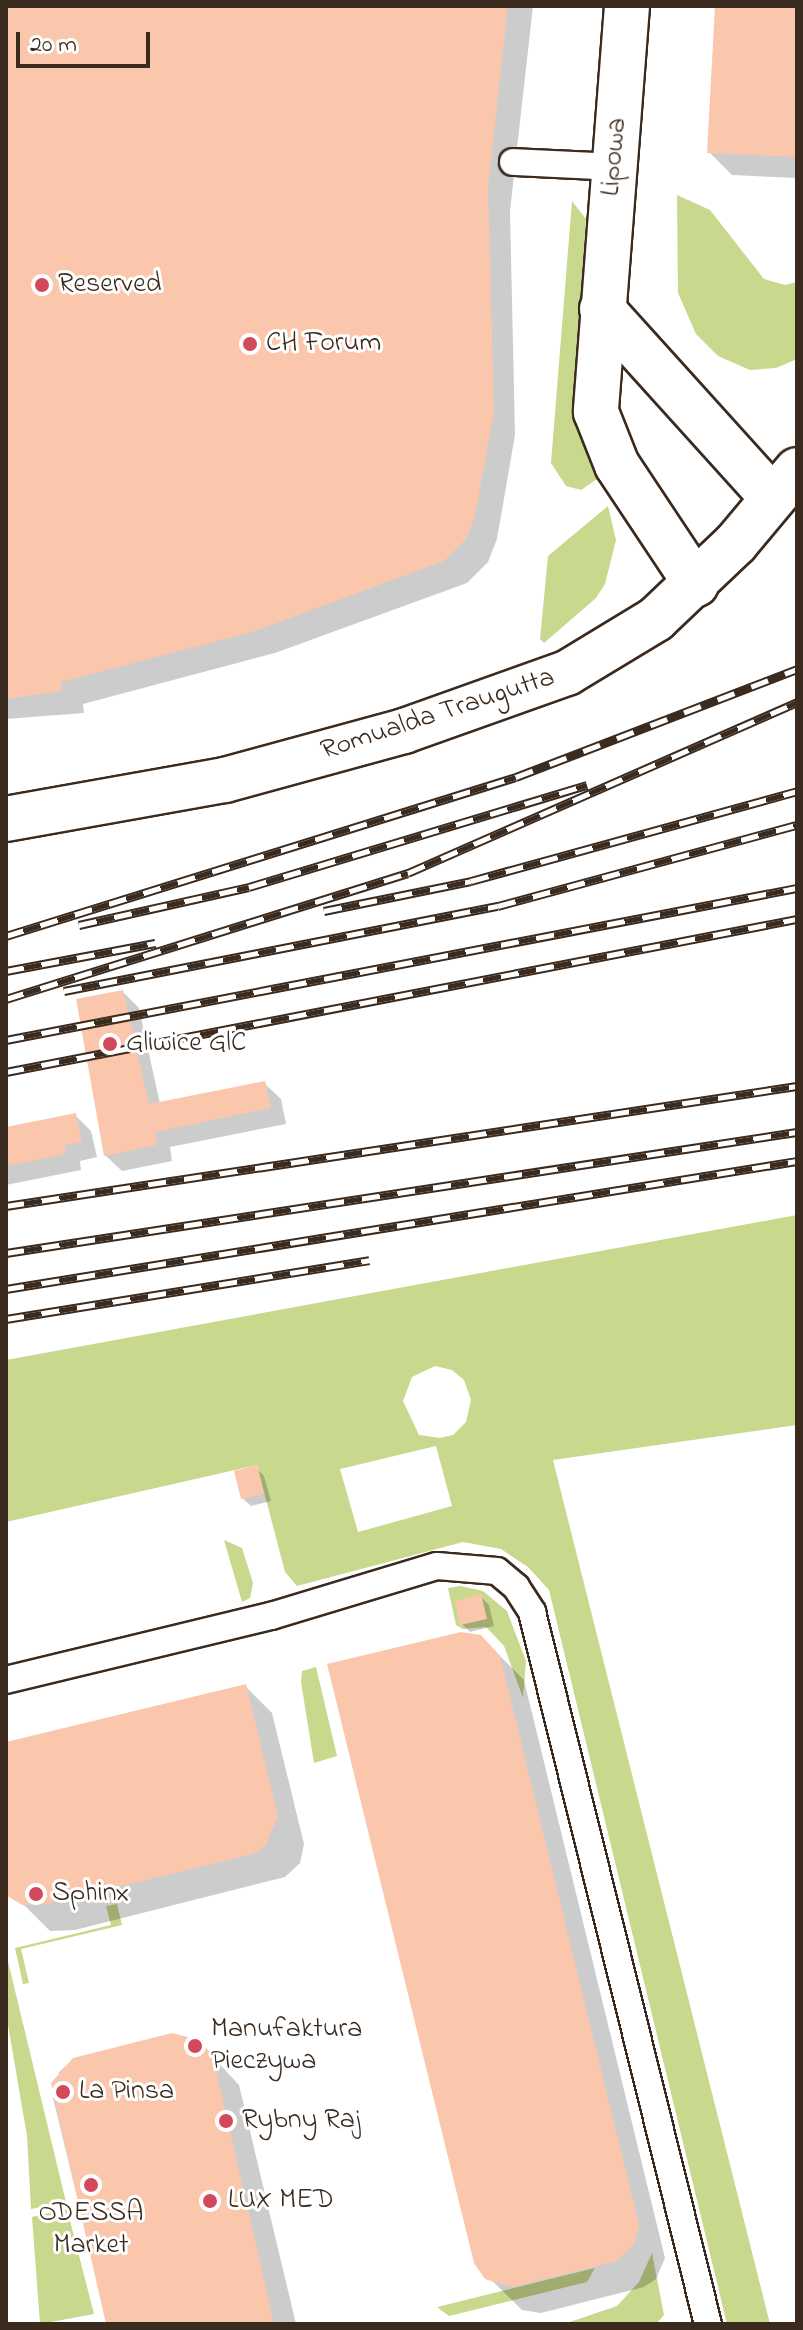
<!DOCTYPE html>
<style>
body{margin:0}
#map{position:relative;width:803px;height:2330px;overflow:hidden;background:#fff;font-family:"Indie Flower",sans-serif}
div>[style]{position:absolute}
.green>*{inset:0;background:#c8d88c}
.shadow>*{inset:0;background:#0003}
.building>*{inset:0;background:#fbc7ac}
.roads{filter:drop-shadow(2px 0 #3b2a1e) drop-shadow(-2px 0 #3b2a1e) drop-shadow(0 2px #3b2a1e) drop-shadow(0 -2px #3b2a1e)}
.service>*{height:26px;margin:-13px;padding:0 13px;transform-origin:13px;border-radius:13px;background:#fff}
.tertiary>*{height:44px;margin:-22px;padding:0 22px;transform-origin:22px;border-radius:22px;background:#fff}
.secondary>*{height:44px;margin:-22px;padding:0 22px;transform-origin:22px;border-radius:22px;background:#fff}
.rail>*{height:9px;margin-top:-4.5px;transform-origin:0;background:repeating-linear-gradient(90deg,#fff 0 18px,#3b2a1e 0 36px);box-sizing:border-box;border-block:2px solid #3b2a1e}
.dots>*{width:22px;height:22px;translate:-50% -50%;box-sizing:border-box;border:4px solid #fff;border-radius:50%}
span{translate:-50% -50%;white-space:nowrap;text-align:center;line-height:1.15;-webkit-text-stroke:6px #fff;paint-order:stroke}
.street-label{font-size:28px;color:#3b2a1e}
.poi-label{font-size:28px;color:#3b2a1e}
.left{translate:0 -50%;text-align:left}
.frame{position:absolute;inset:0;border:8px solid #3b2a1e;pointer-events:none}
.scale{position:absolute;left:16px;top:32px;width:134px;height:36px;box-sizing:border-box;border:4px solid #3b2a1e;border-top:0;padding-left:10px;font-size:24px;line-height:28px;white-space:nowrap;color:#3b2a1e;-webkit-text-stroke:6px #fff;paint-order:stroke}
</style>
<div id="map">
<div class="green">
<i style="clip-path:polygon(677px 195px,710px 210px,764px 279px,785px 285px,797px 282px,797px 359px,776px 368px,750px 370px,718px 356px,696px 334px,678px 293px)"></i>
<i style="clip-path:polygon(572px 201px,586px 219px,573px 407px,597px 479px,581px 490px,566px 486px,551px 463px)"></i>
<i style="clip-path:polygon(608px 506px,616px 540px,605px 584px,596px 598px,544px 643px,540px 639px,548px 556px)"></i>
<i style="clip-path:polygon(evenodd,797px 1215px,797px 1425px,553px 1460px,770px 2324px,727px 2324px,549px 1590px,528px 1567px,501px 1549px,463px 1542px,297px 1586px,285px 1572px,257px 1465px,6px 1522px,6px 1360px,797px 1215px,435px 1366px,452px 1370px,464px 1380px,471px 1400px,466px 1422px,453px 1435px,440px 1438px,419px 1435px,403px 1401px,412px 1377px,435px 1366px,797px 1215px,436px 1446px,452px 1506px,358px 1532px,340px 1469px,436px 1446px)"></i>
<i style="clip-path:polygon(224px 1540px,242px 1548px,253px 1583px,250px 1598px,242px 1602px)"></i>
<i style="clip-path:polygon(461px 1586px,483px 1591px,507px 1611px,526px 1661px,523px 1698px,504px 1646px,486px 1627px,463px 1629px,456px 1625px,448px 1588px)"></i>
<i style="clip-path:polygon(316px 1667px,337px 1756px,314px 1763px,301px 1682px,302px 1671px)"></i>
<i style="clip-path:polygon(117px 1904px,122px 1925px,21px 1949px,29px 1983px,23px 1984px,15px 1948px,111px 1925px,106px 1906px)"></i>
<i style="clip-path:polygon(6px 1953px,66px 2202px,31px 2209px,27px 2136px,6px 2013px)"></i>
<i style="clip-path:polygon(67px 2209px,94px 2314px,40px 2324px,32px 2217px)"></i>
<i style="clip-path:polygon(652px 2253px,664px 2315px,656px 2324px,564px 2324px,617px 2306px,639px 2282px)"></i>
<i style="clip-path:polygon(595px 2268px,587px 2282px,449px 2316px,437px 2307px)"></i>
</div>
<div class="shadow">
<i style="clip-path:polygon(6px 6px,533px 6px,510px 211px,515px 435px,497px 539px,488px 562px,467px 583px,275px 653px,83px 704px,84px 713px,6px 719px)"></i>
<i style="clip-path:polygon(717px 6px,797px 6px,797px 178px,732px 175px,709px 152px)"></i>
<i style="clip-path:polygon(123px 992px,139px 1008px,160px 1104px,264px 1083px,281px 1099px,286px 1124px,170px 1147px,172px 1161px,122px 1171px,105px 1155px)"></i>
<i style="clip-path:polygon(75px 1115px,91px 1131px,97px 1157px,80px 1161px,81px 1170px,6px 1185px,6px 1129px)"></i>
<i style="clip-path:polygon(256px 1468px,264px 1476px,271px 1501px,251px 1506px,242px 1498px)"></i>
<i style="clip-path:polygon(481px 1597px,489px 1605px,494px 1626px,470px 1632px,462px 1624px)"></i>
<i style="clip-path:polygon(480px 1636px,524px 1680px,665px 2258px,656px 2279px,644px 2287px,541px 2313px,522px 2310px,477px 2266px)"></i>
<i style="clip-path:polygon(245px 1686px,272px 1713px,304px 1844px,300px 1863px,285px 1877px,75px 1930px,50px 1931px,6px 1887px,6px 1744px)"></i>
<i style="clip-path:polygon(199px 2042px,239px 2085px,296px 2324px,108px 2324px,53px 2098px,59px 2072px,74px 2059px)"></i>
</div>
<div class="building">
<i style="clip-path:polygon(6px 6px,508px 6px,488px 188px,494px 411px,475px 516px,466px 539px,444px 561px,252px 632px,61px 682px,62px 691px,6px 699px)"></i>
<i style="clip-path:polygon(715px 6px,797px 6px,797px 157px,707px 153px)"></i>
<i style="clip-path:polygon(123px 990px,149px 1104px,265px 1081px,271px 1108px,155px 1132px,157px 1145px,104px 1156px,76px 999px)"></i>
<i style="clip-path:polygon(76px 1113px,82px 1142px,65px 1145px,66px 1154px,6px 1166px,6px 1127px)"></i>
<i style="clip-path:polygon(257px 1465px,264px 1494px,241px 1499px,234px 1471px)"></i>
<i style="clip-path:polygon(481px 1594px,487px 1619px,460px 1625px,455px 1601px)"></i>
<i style="clip-path:polygon(461px 1632px,481px 1635px,500px 1656px,639px 2225px,634px 2244px,617px 2261px,513px 2287px,485px 2279px,474px 2263px,327px 1664px)"></i>
<i style="clip-path:polygon(246px 1684px,278px 1816px,265px 1847px,253px 1854px,47px 1904px,22px 1905px,6px 1895px,6px 1742px)"></i>
<i style="clip-path:polygon(172px 2033px,200px 2040px,213px 2056px,274px 2324px,106px 2324px,51px 2083px,73px 2058px)"></i>
</div>
<div class="roads">
<div class="service">
<i style="left:513px;top:162px;width:101px;rotate:2.8deg"></i>
<i style="left:6px;top:1680px;width:273px;rotate:-13.6deg"></i>
<i style="left:271px;top:1616px;width:173px;rotate:-16.8deg"></i>
<i style="left:437px;top:1566px;width:60px;rotate:4.8deg"></i>
<i style="left:497px;top:1571px;width:25px;rotate:40deg"></i>
<i style="left:516px;top:1587px;width:30px;rotate:57deg"></i>
<i style="left:532px;top:1612px;width:733px;rotate:76.12deg"></i>
</div>
<div class="tertiary">
<i style="left:627px;top:6px;width:407px;rotate:94.4deg"></i>
<i style="left:596px;top:412px;width:57px;rotate:68.4deg"></i>
<i style="left:617px;top:465px;width:143px;rotate:56.4deg"></i>
<i style="left:602px;top:309px;width:255px;rotate:47.9deg"></i>
</div>
<div class="secondary">
<i style="left:6px;top:819px;width:222px;rotate:-10.1deg"></i>
<i style="left:225px;top:780px;width:186px;rotate:-15.3deg"></i>
<i style="left:404px;top:731px;width:173px;rotate:-19.6deg"></i>
<i style="left:567px;top:673px;width:104px;rotate:-31.2deg"></i>
<i style="left:656px;top:619px;width:110px;rotate:-43.5deg"></i>
<i style="left:736px;top:543px;width:95px;rotate:-50.1deg"></i>
</div>
</div>
<div class="rail">
<i style="left:324px;top:911px;width:150px;rotate:-11.5deg"></i>
<i style="left:471px;top:881px;width:338px;rotate:-15.4deg"></i>
<i style="left:79px;top:925px;width:174px;rotate:-12.6deg"></i>
<i style="left:249px;top:887px;width:353px;rotate:-16.8deg"></i>
<i style="left:6px;top:936px;width:534px;rotate:-17.32deg"></i>
<i style="left:516px;top:777px;width:301px;rotate:-21deg"></i>
<i style="left:6px;top:971px;width:152px;rotate:-10.6deg"></i>
<i style="left:64px;top:991px;width:442px;rotate:-11.1deg"></i>
<i style="left:498px;top:906px;width:310px;rotate:-15.2deg"></i>
<i style="left:6px;top:999px;width:421px;rotate:-17.4deg"></i>
<i style="left:408px;top:873px;width:425px;rotate:-23.7deg"></i>
<i style="left:6px;top:1040px;width:805px;rotate:-10.88deg"></i>
<i style="left:6px;top:1072px;width:806px;rotate:-10.95deg"></i>
<i style="left:6px;top:1206px;width:800px;rotate:-8.63deg"></i>
<i style="left:6px;top:1253px;width:800px;rotate:-8.7deg"></i>
<i style="left:6px;top:1289px;width:801px;rotate:-9.19deg"></i>
<i style="left:6px;top:1319px;width:368px;rotate:-9.2deg"></i>
</div>
<div class="dots">
<i style="left:42px;top:285px;background:#d1495b"></i>
<i style="left:250px;top:344px;background:#d1495b"></i>
<i style="left:110px;top:1044px;background:#d1495b"></i>
<i style="left:36px;top:1894px;background:#d1495b"></i>
<i style="left:195px;top:2046px;background:#d1495b"></i>
<i style="left:63px;top:2092px;background:#d1495b"></i>
<i style="left:226px;top:2121px;background:#d1495b"></i>
<i style="left:91px;top:2185px;background:#d1495b"></i>
<i style="left:210px;top:2201px;background:#d1495b"></i>
</div>
<div class="street-label">
<span style="left:615px;top:157px;rotate:-85deg">Lipowa</span>
<span style="left:438px;top:715px;rotate:-18deg">Romualda Traugutta</span>
</div>
<div class="poi-label">
<span class="left" style="left:58px;top:285px">Reserved</span>
<span class="left" style="left:266px;top:344px">CH Forum</span>
<span class="left" style="left:126px;top:1044px">Gliwice GlC</span>
<span class="left" style="left:52px;top:1894px">Sphinx</span>
<span class="left" style="left:211px;top:2046px">Manufaktura<br>Pieczywa</span>
<span class="left" style="left:79px;top:2092px">La Pinsa</span>
<span class="left" style="left:242px;top:2121px">Rybny Raj</span>
<span class="left" style="left:228px;top:2201px">LUX MED</span>
<span style="left:91px;top:2230px">ODESSA<br>Market</span>
</div>
<div class="frame"></div>
<div class="scale">20 m</div>
</div>
